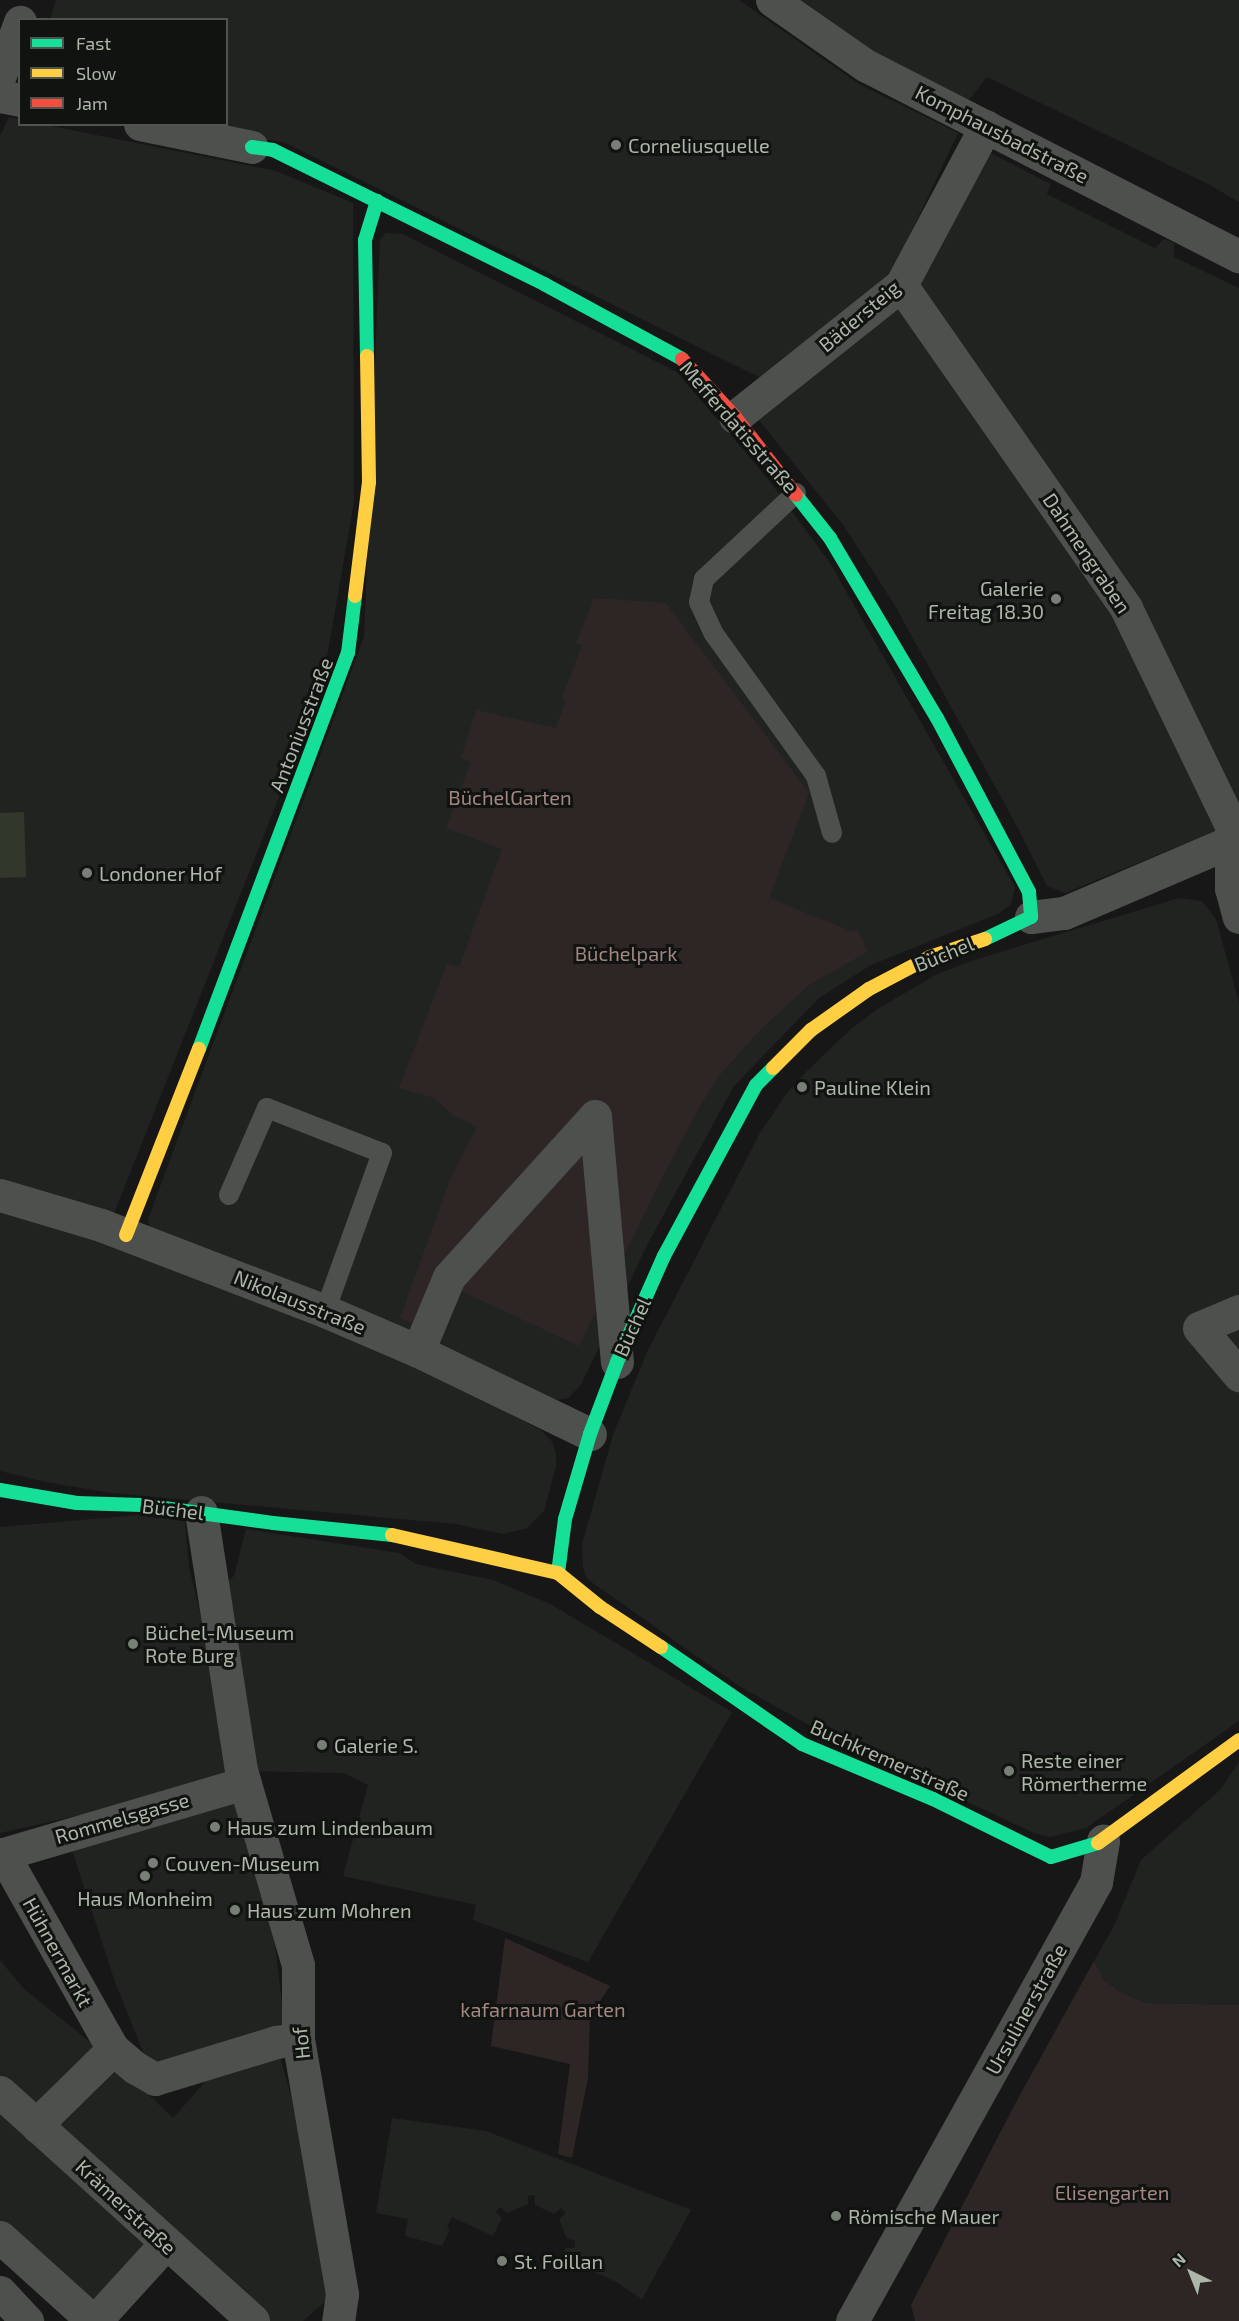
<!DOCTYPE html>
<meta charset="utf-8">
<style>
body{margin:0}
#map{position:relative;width:1239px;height:2321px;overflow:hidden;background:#171717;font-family:"Exo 2",sans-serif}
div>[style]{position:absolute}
.built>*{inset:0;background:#212321}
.green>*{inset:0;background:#2d2625}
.water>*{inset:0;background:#31382b}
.lane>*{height:20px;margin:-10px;padding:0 10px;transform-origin:10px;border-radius:10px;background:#4d504c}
.street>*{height:33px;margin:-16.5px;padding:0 16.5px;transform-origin:16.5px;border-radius:16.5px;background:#4d504c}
.fast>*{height:14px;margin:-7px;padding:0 7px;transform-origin:7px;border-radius:7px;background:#16e098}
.slow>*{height:14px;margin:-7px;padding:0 7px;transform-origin:7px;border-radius:7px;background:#ffcf43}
.jam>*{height:14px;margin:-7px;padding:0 7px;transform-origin:7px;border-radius:7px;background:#f24e42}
.dots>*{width:16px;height:16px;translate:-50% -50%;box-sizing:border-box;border:3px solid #111311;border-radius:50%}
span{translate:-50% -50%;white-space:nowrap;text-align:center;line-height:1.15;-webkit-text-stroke:6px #111311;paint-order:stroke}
.street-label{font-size:20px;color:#adb7a9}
.poi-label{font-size:20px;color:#adb7a9}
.left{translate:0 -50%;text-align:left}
.right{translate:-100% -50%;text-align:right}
.park-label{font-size:20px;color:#a18682}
.legend{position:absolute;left:18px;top:18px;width:210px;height:108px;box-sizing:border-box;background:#111311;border:2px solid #4f554e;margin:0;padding:8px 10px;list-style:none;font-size:18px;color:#adb7a9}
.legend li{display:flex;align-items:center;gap:12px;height:30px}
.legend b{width:30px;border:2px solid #4f554e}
.north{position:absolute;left:1161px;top:2243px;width:60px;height:60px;-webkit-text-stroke:4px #111311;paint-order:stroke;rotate:317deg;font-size:16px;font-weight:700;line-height:24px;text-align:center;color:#adb7a9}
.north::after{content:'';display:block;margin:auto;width:21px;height:27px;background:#adb7a9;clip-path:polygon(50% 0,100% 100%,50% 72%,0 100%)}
</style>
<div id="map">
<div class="built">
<i style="clip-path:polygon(56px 0,739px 0,859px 84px,958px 133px,891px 275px,767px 381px,286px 143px,191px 125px,226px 124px,226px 20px,50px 20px)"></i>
<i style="clip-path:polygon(802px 0,1239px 0,1239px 202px,1208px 184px,987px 77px,969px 100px,867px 48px)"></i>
<i style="clip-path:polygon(9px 117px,19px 119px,20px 124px,46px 125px,276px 171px,353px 203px,354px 502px,321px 691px,113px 1216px,0 1181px,0 136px)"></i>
<i style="clip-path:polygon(986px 151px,1051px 184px,1047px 194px,1155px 248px,1164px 239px,1174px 243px,1174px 257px,1239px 288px,1239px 817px,916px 289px)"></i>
<i style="clip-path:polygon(386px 233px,403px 234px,677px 372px,768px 479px,830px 563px,1015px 887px,1011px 904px,1000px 913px,871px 965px,819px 998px,734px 1086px,647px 1245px,581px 1385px,568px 1398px,558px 1400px,150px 1230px,148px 1219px,364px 637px,380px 239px)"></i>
<i style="clip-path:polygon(901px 302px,1120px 619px,1223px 828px,1065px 893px,1047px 886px,1011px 815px,894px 604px,844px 526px,754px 414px)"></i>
<i style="clip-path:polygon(1179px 898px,1202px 901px,1216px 919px,1239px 1003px,1239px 1721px,1086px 1828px,1050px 1837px,1034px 1833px,845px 1745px,739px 1686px,587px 1579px,583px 1568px,582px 1544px,613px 1435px,647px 1352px,760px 1133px,787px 1093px,807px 1071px,851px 1029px,876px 1010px,937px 974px,971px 961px)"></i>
<i style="clip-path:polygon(0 1208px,71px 1228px,256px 1296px,440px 1375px,542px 1431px,553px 1443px,556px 1455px,556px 1466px,544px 1511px,527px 1528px,503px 1534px,456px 1524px,111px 1493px,46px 1482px,0 1471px)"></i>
<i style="clip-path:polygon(139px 1515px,185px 1521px,189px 1567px,201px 1618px,227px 1782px,0 1833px,0 1527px)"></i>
<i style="clip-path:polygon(246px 1529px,399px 1553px,416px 1564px,493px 1580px,550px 1604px,732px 1712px,588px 1962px,473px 1920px,476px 1905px,343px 1876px,368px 1785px,344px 1773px,247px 1771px,224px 1585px,234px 1576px)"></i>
<i style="clip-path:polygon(1239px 1762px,1239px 2005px,1146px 2003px,1122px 1993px,1105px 1981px,1094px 1961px,1114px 1926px,1141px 1860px,1220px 1790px)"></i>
<i style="clip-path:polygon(233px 1795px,274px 1936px,285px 2029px,150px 2069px,115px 1982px,72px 1850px)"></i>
<i style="clip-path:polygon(0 1960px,24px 1989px,110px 2058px,173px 2118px,213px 2073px,280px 2057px,320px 2200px,336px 2292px,303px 2321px,265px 2321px,157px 2225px,107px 2293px,87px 2301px,0 2225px)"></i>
<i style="clip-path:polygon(392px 2118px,486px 2131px,691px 2210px,642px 2299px,616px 2282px,562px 2257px,566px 2248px,575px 2248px,575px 2240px,567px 2239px,559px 2219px,566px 2213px,561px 2208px,554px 2214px,535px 2205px,535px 2195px,528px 2196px,528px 2204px,507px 2213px,500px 2207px,496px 2212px,502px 2218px,493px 2236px,452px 2217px,447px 2227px,450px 2230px,442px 2246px,405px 2236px,408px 2219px,376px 2213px)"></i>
</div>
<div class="green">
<i style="clip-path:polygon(594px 598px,666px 603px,809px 793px,769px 898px,851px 931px,858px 929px,867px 952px,809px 985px,760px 1030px,719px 1076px,700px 1106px,664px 1174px,579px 1346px,455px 1288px,438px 1333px,400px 1318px,451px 1177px,477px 1127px,453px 1115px,434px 1098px,399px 1088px,447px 964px,459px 967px,502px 849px,446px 828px,471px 762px,461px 758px,476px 710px,556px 728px,565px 703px,562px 698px,582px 645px,576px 643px)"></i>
<i style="clip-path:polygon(505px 1938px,610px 1986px,590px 2017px,588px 2078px,572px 2158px,558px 2154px,570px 2064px,491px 2046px)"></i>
<i style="clip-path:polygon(1094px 1961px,1105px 1981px,1122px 1993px,1146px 2003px,1239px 2005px,1239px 2321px,915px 2321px,911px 2305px,1016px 2102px)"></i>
</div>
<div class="water">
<i style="clip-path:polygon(24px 812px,26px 877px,0 878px,0 813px)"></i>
</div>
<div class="lane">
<i style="left:796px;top:493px;width:126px;rotate:136.9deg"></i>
<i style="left:704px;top:579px;width:24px;rotate:102deg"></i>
<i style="left:699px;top:602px;width:35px;rotate:65deg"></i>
<i style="left:714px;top:634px;width:175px;rotate:54.3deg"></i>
<i style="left:816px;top:776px;width:59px;rotate:74.3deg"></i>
<i style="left:229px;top:1195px;width:95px;rotate:-66.4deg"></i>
<i style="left:267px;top:1108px;width:123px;rotate:21.4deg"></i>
<i style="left:382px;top:1153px;width:168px;rotate:109.8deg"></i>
</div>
<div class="street">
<i style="left:772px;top:0;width:113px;rotate:35deg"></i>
<i style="left:865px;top:65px;width:420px;rotate:27.1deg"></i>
<i style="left:0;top:75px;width:57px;rotate:-69.3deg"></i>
<i style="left:0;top:96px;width:20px;rotate:11deg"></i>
<i style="left:140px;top:124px;width:114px;rotate:11.6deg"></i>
<i style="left:901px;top:285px;width:394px;rotate:55.1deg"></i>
<i style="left:1126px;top:608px;width:241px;rotate:64.2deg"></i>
<i style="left:1231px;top:825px;width:63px;rotate:90deg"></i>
<i style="left:1231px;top:888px;width:30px;rotate:75deg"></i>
<i style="left:735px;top:417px;width:212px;rotate:-38.5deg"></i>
<i style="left:901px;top:285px;width:180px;rotate:-61.9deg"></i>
<i style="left:1031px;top:917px;width:33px;rotate:-7deg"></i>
<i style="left:1064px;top:913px;width:190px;rotate:-23.2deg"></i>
<i style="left:595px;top:1116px;width:247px;rotate:84.9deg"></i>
<i style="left:0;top:1195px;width:105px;rotate:16.5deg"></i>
<i style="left:101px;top:1225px;width:240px;rotate:21deg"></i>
<i style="left:325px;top:1311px;width:101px;rotate:23.3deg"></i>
<i style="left:418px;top:1351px;width:191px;rotate:25.8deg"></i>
<i style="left:1239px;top:1311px;width:43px;rotate:157deg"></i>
<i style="left:1199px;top:1328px;width:62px;rotate:49.6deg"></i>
<i style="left:418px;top:1351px;width:80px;rotate:-67.3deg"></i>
<i style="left:449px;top:1277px;width:217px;rotate:-47.8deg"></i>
<i style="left:201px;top:1512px;width:261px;rotate:81.2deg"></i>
<i style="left:241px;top:1770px;width:203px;rotate:73.7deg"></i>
<i style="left:298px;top:1965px;width:74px;rotate:90deg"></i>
<i style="left:298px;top:2039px;width:259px;rotate:80.2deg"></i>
<i style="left:342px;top:2294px;width:27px;rotate:98deg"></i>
<i style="left:3px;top:1854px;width:224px;rotate:60.6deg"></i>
<i style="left:0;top:1855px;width:255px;rotate:-16.4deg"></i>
<i style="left:0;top:2092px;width:341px;rotate:42.1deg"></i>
<i style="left:38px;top:2127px;width:19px;rotate:-54deg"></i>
<i style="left:49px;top:2112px;width:90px;rotate:-44.5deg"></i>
<i style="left:113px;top:2049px;width:30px;rotate:40deg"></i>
<i style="left:136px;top:2068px;width:22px;rotate:30deg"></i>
<i style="left:155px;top:2079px;width:127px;rotate:-17deg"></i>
<i style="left:276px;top:2042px;width:22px;rotate:-8deg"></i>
<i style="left:0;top:2237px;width:125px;rotate:42.1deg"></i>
<i style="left:0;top:2292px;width:40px;rotate:47deg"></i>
<i style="left:95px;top:2321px;width:104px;rotate:-47.7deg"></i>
<i style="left:852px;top:2321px;width:502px;rotate:-60.93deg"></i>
<i style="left:1096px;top:1882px;width:42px;rotate:-80.3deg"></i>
</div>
<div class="fast">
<i style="left:252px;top:147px;width:21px;rotate:8deg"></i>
<i style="left:273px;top:150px;width:302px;rotate:26.3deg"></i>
<i style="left:544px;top:284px;width:157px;rotate:28.5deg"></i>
<i style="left:367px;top:356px;width:116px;rotate:-91deg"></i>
<i style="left:365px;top:240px;width:41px;rotate:-72.9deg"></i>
<i style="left:796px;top:495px;width:55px;rotate:51.7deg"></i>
<i style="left:830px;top:538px;width:209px;rotate:59.3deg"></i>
<i style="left:937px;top:718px;width:197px;rotate:62.1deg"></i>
<i style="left:1029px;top:892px;width:25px;rotate:85deg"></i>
<i style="left:1031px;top:917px;width:51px;rotate:154.4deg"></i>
<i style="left:199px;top:1049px;width:423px;rotate:-69.4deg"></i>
<i style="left:348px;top:653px;width:57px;rotate:-83deg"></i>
<i style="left:0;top:1490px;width:78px;rotate:9.6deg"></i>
<i style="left:77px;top:1503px;width:65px;rotate:1.8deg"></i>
<i style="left:142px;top:1505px;width:132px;rotate:7.8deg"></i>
<i style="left:273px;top:1523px;width:120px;rotate:5.8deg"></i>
<i style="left:558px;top:1573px;width:54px;rotate:-82.6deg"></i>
<i style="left:565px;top:1519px;width:89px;rotate:-73.6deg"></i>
<i style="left:590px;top:1434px;width:77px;rotate:-69.4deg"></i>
<i style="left:617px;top:1362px;width:116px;rotate:-66.1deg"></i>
<i style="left:664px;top:1256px;width:194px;rotate:-61.7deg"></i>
<i style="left:756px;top:1085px;width:24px;rotate:-45deg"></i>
<i style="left:661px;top:1647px;width:171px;rotate:34.5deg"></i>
<i style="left:802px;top:1744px;width:142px;rotate:22.8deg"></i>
<i style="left:933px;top:1799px;width:131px;rotate:26.2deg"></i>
<i style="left:1051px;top:1857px;width:49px;rotate:-16.6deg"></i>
</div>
<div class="slow">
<i style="left:355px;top:596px;width:115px;rotate:-83deg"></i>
<i style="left:369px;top:482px;width:126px;rotate:-90.9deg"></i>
<i style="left:773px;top:1068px;width:54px;rotate:-45deg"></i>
<i style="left:811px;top:1030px;width:71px;rotate:-35.3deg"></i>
<i style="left:869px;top:989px;width:69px;rotate:-27.7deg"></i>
<i style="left:930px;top:957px;width:58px;rotate:-18.1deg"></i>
<i style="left:126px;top:1235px;width:200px;rotate:-68.6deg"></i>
<i style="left:392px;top:1535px;width:170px;rotate:12.9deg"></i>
<i style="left:558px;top:1573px;width:54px;rotate:39deg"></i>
<i style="left:600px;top:1607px;width:73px;rotate:33.3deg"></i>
<i style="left:1098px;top:1843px;width:175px;rotate:-36.1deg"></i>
</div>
<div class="jam">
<i style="left:682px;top:359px;width:79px;rotate:47.6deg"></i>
<i style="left:735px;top:417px;width:99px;rotate:52deg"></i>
</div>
<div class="dots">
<i style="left:616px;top:145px;background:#787f76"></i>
<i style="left:1056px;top:599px;background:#787f76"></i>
<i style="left:87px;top:873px;background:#787f76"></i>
<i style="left:802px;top:1087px;background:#787f76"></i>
<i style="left:133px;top:1644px;background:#787f76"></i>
<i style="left:322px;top:1745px;background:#787f76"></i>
<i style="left:1009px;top:1771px;background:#787f76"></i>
<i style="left:215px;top:1827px;background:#787f76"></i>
<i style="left:153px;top:1863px;background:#787f76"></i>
<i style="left:145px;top:1876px;background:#787f76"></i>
<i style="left:235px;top:1910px;background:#787f76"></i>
<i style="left:836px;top:2216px;background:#787f76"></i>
<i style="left:502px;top:2261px;background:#787f76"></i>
</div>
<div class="street-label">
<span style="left:1002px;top:134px;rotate:27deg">Komphausbadstraße</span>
<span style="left:859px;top:316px;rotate:-40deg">Bädersteig</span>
<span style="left:739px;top:427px;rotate:49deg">Mefferdatisstraße</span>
<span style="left:1087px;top:553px;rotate:56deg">Dahmengraben</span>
<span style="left:301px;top:725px;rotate:-69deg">Antoniusstraße</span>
<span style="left:944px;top:954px;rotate:-22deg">Büchel</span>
<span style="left:300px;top:1302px;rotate:22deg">Nikolausstraße</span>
<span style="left:632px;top:1327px;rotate:-66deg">Büchel</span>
<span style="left:173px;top:1509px;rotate:7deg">Büchel</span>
<span style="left:890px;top:1760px;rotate:24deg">Buchkremerstraße</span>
<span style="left:122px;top:1818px;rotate:-16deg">Rommelsgasse</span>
<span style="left:58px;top:1952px;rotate:61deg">Hühnermarkt</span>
<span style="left:1026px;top:2009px;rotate:-61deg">Ursulinerstraße</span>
<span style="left:301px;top:2043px;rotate:-96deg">Hof</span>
<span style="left:126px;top:2207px;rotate:43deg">Krämerstraße</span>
</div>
<div class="poi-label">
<span class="left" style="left:628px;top:145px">Corneliusquelle</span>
<span class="right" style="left:1044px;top:600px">Galerie<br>Freitag 18.30</span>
<span class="left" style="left:99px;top:873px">Londoner Hof</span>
<span class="left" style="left:814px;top:1087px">Pauline Klein</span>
<span class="left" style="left:145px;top:1644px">Büchel-Museum<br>Rote Burg</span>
<span class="left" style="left:334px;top:1745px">Galerie S.</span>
<span class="left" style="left:1021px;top:1772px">Reste einer<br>Römertherme</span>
<span class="left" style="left:227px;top:1827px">Haus zum Lindenbaum</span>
<span class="left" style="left:165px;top:1863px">Couven-Museum</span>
<span style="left:145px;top:1898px">Haus Monheim</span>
<span class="left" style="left:247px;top:1910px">Haus zum Mohren</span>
<span class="left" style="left:848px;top:2216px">Römische Mauer</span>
<span class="left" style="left:514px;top:2261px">St. Foillan</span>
</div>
<div class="park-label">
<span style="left:510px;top:797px">BüchelGarten</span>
<span style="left:626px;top:953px">Büchelpark</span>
<span style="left:543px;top:2009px">kafarnaum Garten</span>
<span style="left:1112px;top:2192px">Elisengarten</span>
</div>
<ul class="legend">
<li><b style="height:8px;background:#16e098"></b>Fast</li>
<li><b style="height:8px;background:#ffcf43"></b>Slow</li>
<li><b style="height:8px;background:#f24e42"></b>Jam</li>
</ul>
<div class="north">N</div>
</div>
